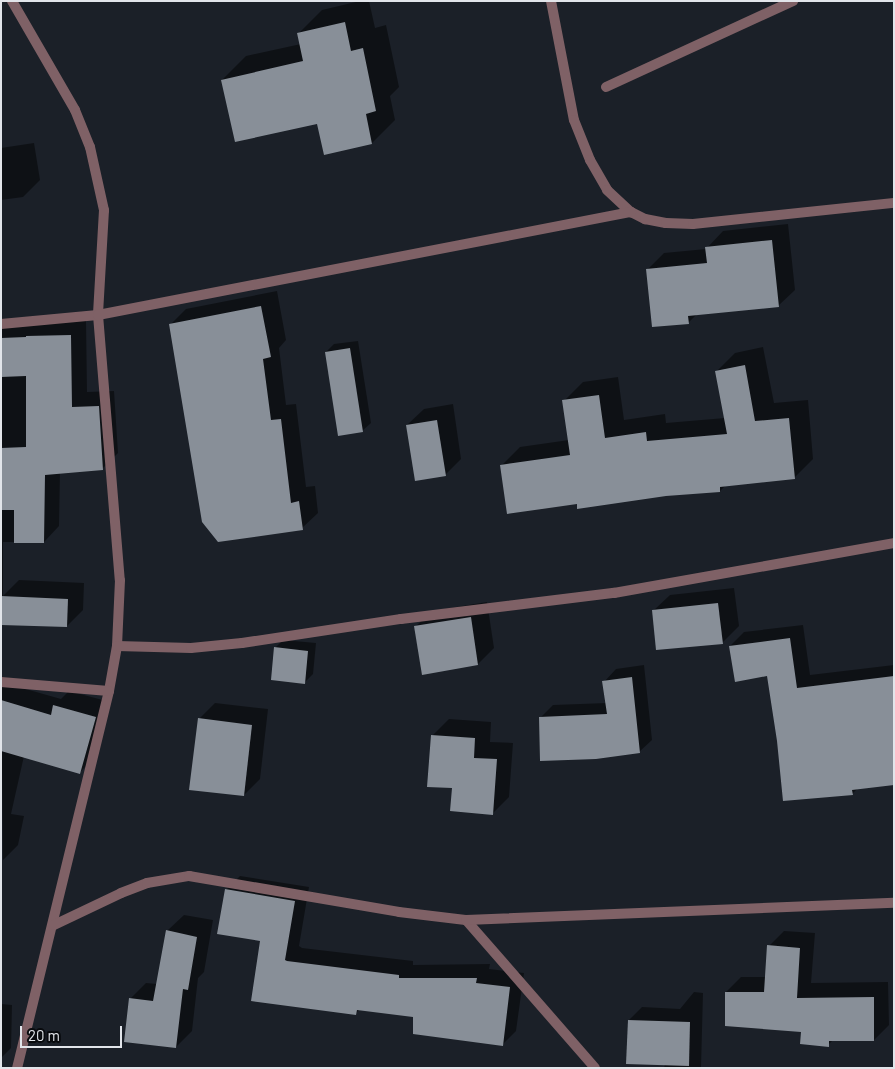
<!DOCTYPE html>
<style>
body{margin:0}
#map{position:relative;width:895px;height:1069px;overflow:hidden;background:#1b2028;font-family:Barlow,sans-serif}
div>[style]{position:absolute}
.shadow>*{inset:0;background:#0007}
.building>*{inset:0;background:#888f98}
.minor>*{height:10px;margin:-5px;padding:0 5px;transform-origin:5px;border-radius:5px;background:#7f6166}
span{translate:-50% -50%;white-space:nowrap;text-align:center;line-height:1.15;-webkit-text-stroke:5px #080a0d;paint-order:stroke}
.frame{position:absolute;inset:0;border:2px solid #e2e5ea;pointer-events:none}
.scale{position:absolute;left:20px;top:1026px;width:102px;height:22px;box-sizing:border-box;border:2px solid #e2e5ea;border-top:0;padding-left:6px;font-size:15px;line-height:18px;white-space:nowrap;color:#e2e5ea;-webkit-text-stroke:4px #080a0d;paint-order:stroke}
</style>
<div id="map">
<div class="shadow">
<i style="clip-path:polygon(360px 1px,369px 1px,375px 28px,386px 25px,399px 87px,390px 96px,395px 120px,372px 143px,318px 123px,222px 80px,246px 56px,301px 44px,298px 34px,322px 10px)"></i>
<i style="clip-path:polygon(34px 143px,40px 180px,23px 197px,1px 200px,1px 148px)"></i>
<i style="clip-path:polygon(788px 224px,795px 290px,778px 306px,697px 314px,688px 323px,648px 269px,664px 253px,706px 249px,723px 231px)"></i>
<i style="clip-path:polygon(277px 291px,286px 340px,279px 348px,286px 405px,296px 404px,306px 487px,315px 486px,318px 513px,302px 528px,170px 325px,186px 309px)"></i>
<i style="clip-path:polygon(86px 320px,87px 392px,114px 391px,118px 453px,102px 469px,60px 472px,59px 526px,44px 542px,3px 542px,3px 596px,19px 580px,84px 583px,83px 610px,67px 626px,1px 603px,1px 324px)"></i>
<i style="clip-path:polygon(358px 341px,371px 423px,362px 431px,326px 352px,334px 344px)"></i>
<i style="clip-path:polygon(763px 347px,774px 403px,808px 400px,813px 459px,794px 478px,726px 485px,720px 491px,578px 503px,501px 466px,520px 447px,569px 440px,564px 401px,583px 382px,618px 377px,624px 420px,665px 414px,666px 423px,725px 418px,716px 372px,735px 353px)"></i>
<i style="clip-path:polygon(453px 404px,461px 459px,445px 475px,407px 425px,424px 409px)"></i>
<i style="clip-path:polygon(734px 588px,739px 626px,722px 643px,653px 611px,670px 595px)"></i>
<i style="clip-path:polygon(487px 602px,494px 648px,478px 664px,415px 627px,432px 611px)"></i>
<i style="clip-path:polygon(803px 625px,810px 675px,894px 665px,894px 784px,858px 788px,852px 794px,778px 741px,768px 675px,730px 646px,744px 632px)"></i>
<i style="clip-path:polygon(283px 640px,316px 643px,313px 674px,305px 682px,275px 648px)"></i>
<i style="clip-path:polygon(644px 665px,652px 740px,639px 752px,540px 718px,553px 705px,607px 703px,604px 682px,616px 669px)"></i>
<i style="clip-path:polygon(1px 682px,61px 699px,69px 691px,110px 702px,94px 758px,79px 773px,24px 756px,11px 814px,24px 816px,18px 845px,3px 860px)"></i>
<i style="clip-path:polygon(215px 703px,268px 709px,260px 779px,244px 795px,199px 719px)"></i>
<i style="clip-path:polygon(449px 719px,491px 722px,490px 742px,513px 743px,509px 797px,493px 813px,453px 787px,432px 736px)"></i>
<i style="clip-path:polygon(240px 876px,309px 887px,299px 946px,302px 948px,413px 961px,413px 965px,490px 964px,489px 969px,524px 973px,516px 1031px,502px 1045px,414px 1016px,360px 1009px,356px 1013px,253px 1000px,261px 940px,226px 890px)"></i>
<i style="clip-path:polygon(184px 915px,213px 920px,204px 972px,198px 978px,192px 1031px,176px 1047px,130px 999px,146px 983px,157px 984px,167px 931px)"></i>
<i style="clip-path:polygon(784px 931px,815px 933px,811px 983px,888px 982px,889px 1025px,874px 1040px,834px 1039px,828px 1045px,726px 992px,741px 977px,766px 977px,769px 946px)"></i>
<i style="clip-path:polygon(694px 992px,703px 993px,701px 1068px,664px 1068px,665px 1064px,629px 1020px,642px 1007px,680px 1009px)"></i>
<i style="clip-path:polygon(1px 1004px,12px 1005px,11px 1048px,1px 1058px)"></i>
</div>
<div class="building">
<i style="clip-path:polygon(345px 22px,351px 51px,363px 48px,376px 111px,366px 114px,372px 144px,324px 155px,317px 124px,235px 142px,221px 80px,303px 61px,297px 33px)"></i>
<i style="clip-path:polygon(772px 240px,779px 307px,688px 316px,689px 324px,652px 327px,646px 269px,707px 263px,705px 247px)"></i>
<i style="clip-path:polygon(261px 306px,271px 357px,263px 359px,271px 420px,281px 419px,291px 503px,299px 501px,303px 530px,218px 542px,202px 522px,169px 324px)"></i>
<i style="clip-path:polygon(71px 335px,72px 407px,99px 406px,103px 470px,45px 475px,44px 543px,14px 543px,14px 510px,1px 510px,1px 448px,26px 447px,26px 376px,1px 377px,1px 338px,26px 337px,26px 336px)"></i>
<i style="clip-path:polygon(350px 348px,363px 432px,338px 436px,325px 352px)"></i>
<i style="clip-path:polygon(745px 365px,755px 421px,789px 418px,795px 479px,720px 487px,720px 492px,666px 496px,577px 509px,577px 504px,507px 514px,500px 465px,570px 455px,562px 400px,599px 395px,605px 438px,646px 432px,647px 441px,727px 434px,715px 371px)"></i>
<i style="clip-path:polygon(437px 420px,446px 476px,415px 481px,406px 425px)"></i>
<i style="clip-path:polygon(1px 596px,68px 599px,67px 627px,1px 625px)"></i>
<i style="clip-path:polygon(718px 603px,723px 644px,656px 650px,652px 610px)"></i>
<i style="clip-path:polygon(471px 617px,478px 665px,422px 675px,414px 626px)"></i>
<i style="clip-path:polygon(790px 638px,797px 688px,894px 676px,894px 785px,852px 790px,853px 795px,783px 801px,777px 741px,767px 676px,735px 682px,729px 646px)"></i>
<i style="clip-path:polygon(274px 647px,308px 651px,305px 684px,271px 680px)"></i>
<i style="clip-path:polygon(632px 677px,640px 753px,596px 759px,540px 761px,539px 717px,607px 714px,602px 681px)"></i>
<i style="clip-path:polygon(1px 700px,51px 715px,53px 705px,96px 717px,80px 774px,1px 751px)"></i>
<i style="clip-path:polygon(198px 718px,252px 725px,244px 796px,189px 790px)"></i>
<i style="clip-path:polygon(431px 735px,475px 738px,474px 758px,497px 759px,493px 815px,450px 811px,452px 788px,427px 787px)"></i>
<i style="clip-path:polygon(225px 889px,295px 901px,285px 960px,287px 961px,399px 975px,399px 978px,477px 978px,476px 983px,510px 987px,503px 1046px,413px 1034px,413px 1017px,357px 1010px,356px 1015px,251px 1001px,260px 941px,217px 934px)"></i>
<i style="clip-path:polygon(166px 930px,197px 937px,188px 990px,183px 989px,176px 1048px,124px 1042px,129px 998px,153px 1001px)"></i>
<i style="clip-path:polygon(767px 945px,800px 948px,797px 998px,874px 997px,874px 1041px,829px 1041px,829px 1047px,800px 1044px,801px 1032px,725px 1026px,725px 992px,764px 992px)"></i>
<i style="clip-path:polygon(628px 1020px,690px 1022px,689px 1066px,626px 1064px)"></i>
</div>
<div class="minor">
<i style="left:12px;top:1px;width:126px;rotate:60deg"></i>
<i style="left:75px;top:110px;width:40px;rotate:68deg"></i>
<i style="left:90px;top:147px;width:65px;rotate:77.5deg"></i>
<i style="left:104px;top:210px;width:105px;rotate:93.3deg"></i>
<i style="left:98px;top:315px;width:266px;rotate:85.3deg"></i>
<i style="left:120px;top:580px;width:66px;rotate:92.6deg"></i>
<i style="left:117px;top:646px;width:46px;rotate:100.1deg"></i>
<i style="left:109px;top:691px;width:388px;rotate:103.7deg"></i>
<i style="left:551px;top:1px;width:121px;rotate:79.1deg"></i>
<i style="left:574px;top:120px;width:43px;rotate:68.2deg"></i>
<i style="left:590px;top:160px;width:34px;rotate:60deg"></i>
<i style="left:607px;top:190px;width:33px;rotate:43deg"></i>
<i style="left:631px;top:212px;width:16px;rotate:27deg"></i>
<i style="left:645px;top:219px;width:21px;rotate:11deg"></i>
<i style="left:666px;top:223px;width:27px;rotate:2deg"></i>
<i style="left:693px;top:224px;width:202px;rotate:-6deg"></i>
<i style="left:606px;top:87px;width:206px;rotate:-24.7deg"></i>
<i style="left:1px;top:324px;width:97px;rotate:-5.3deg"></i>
<i style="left:98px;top:315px;width:543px;rotate:-10.94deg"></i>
<i style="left:117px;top:646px;width:74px;rotate:1.5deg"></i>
<i style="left:191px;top:648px;width:51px;rotate:-5.6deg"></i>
<i style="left:242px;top:643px;width:161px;rotate:-8.6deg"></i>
<i style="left:401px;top:619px;width:215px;rotate:-7deg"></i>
<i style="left:614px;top:593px;width:284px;rotate:-10.1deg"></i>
<i style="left:1px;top:682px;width:108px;rotate:4.8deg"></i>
<i style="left:466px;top:920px;width:196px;rotate:48.9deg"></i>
<i style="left:54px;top:925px;width:74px;rotate:-25.5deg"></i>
<i style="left:121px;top:893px;width:28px;rotate:-21deg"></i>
<i style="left:147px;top:883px;width:43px;rotate:-9.5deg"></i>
<i style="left:189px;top:876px;width:213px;rotate:9.7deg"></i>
<i style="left:399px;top:912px;width:67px;rotate:6.8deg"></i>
<i style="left:466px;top:920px;width:428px;rotate:-2.3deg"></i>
</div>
<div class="frame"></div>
<div class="scale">20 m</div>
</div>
